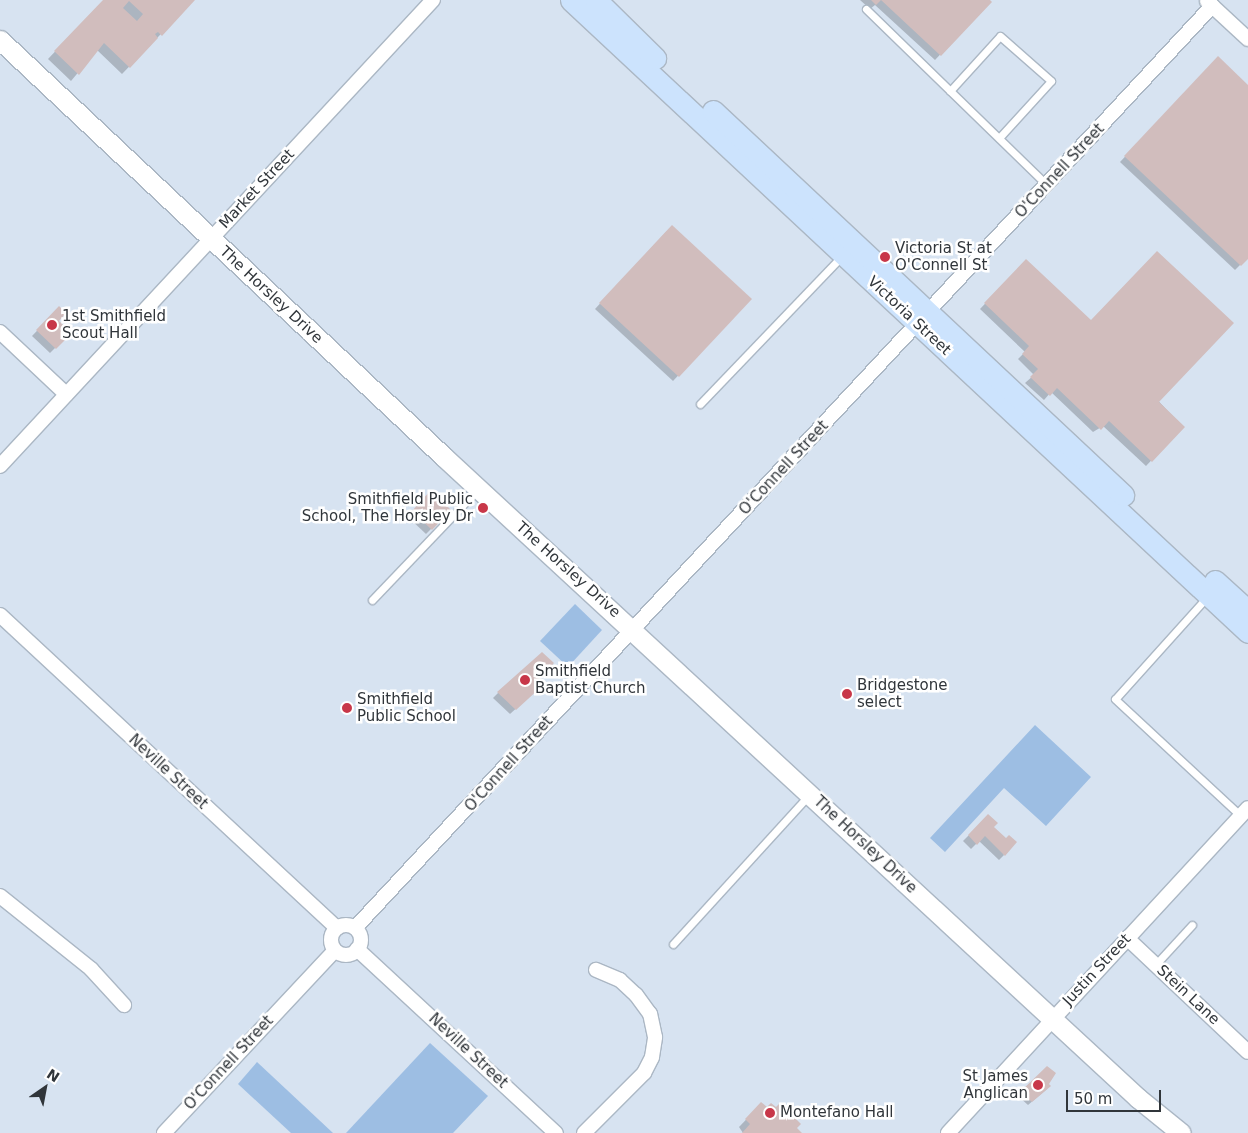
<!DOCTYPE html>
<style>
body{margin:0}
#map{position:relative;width:1248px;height:1133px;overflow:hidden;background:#d7e3f1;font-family:"DejaVu Sans",sans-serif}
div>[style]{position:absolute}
.green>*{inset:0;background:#9dbee3}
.shadow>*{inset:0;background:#0003}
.building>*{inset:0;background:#d1bdbd}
.roads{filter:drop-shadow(1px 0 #abb7c4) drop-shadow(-1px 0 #abb7c4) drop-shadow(0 1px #abb7c4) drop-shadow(0 -1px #abb7c4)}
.service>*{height:7px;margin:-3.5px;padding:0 3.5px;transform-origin:3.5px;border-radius:3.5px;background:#fff}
.minor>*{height:14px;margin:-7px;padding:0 7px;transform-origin:7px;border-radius:7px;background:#fff}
.minor>.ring{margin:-7px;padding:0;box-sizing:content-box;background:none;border:14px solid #fff;border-radius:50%}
.secondary>*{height:19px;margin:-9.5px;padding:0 9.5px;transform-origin:9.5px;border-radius:9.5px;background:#fff}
.primary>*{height:21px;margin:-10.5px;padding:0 10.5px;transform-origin:10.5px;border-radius:10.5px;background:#cce3fd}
.dots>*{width:14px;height:14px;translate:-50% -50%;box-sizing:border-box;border:2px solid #fff;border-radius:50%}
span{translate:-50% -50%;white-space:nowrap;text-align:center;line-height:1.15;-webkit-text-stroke:5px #fff;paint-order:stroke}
.street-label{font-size:15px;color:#30353a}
.poi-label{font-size:15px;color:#30353a}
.left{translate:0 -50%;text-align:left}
.right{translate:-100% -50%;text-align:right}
.north{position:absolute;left:20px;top:1063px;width:50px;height:50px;-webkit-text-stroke:4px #fff;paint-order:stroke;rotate:33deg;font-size:14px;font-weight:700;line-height:20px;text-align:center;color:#30353a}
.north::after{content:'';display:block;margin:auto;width:18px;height:22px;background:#30353a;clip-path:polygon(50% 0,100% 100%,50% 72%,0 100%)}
.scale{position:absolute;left:1066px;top:1090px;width:95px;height:22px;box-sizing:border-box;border:2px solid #30353a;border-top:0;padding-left:6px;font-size:15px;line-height:18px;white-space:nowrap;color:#30353a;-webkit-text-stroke:4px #fff;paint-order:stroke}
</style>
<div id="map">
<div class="green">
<i style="clip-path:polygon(575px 604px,602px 630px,568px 667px,540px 641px)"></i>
<i style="clip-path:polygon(1035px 725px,1091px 777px,1046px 826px,1004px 788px,945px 852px,930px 838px)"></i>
<i style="clip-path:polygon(430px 1043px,488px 1096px,453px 1133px,346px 1133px)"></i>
<i style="clip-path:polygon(257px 1062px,333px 1133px,291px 1133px,238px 1084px)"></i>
</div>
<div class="shadow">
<i style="clip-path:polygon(104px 0,194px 0,122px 74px,97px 50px,71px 81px,48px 59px)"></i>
<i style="clip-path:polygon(860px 0,988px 0,990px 2px,935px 60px,875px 5px,870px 9px)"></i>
<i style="clip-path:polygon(1218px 58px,1248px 87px,1248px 257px,1235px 270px,1120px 162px)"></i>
<i style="clip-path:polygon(667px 231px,750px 299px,673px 381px,595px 309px)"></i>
<i style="clip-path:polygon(1026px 261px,1183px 427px,1146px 466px,1103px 426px,1093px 432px,1051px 392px,1044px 400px,1025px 383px,1034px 375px,1018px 359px,1025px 352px,980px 309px)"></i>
<i style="clip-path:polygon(59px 308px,57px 321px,70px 333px,50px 353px,32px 336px)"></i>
<i style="clip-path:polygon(431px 492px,450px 510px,426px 534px,408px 517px)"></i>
<i style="clip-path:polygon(537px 679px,533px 693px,510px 714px,493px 698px,498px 693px)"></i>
<i style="clip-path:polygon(988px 816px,1004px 855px,999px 860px,979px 841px,971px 849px,963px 841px)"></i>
<i style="clip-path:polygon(1047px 1067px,1047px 1089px,1028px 1105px,1018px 1096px)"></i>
<i style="clip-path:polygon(761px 1104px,795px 1128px,800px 1133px,743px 1133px,739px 1127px)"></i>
</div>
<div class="building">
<i style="clip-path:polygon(evenodd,103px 0,195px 0,162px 36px,158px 32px,155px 34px,158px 38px,130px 68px,104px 43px,79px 75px,54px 51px,103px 0,129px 1px,143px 14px,137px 21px,123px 8px,129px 1px)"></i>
<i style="clip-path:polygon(871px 0,990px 0,992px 2px,941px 56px,881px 0,876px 5px)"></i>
<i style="clip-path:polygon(1218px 56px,1248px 85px,1248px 259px,1241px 266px,1124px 156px)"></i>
<i style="clip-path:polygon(672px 225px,752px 299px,679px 377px,599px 303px)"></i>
<i style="clip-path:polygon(1157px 251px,1234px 323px,1159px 402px,1185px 427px,1152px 462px,1109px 421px,1101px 430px,1057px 388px,1050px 396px,1030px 377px,1038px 369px,1022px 354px,1029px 346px,984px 303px,1026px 259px,1091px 320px)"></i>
<i style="clip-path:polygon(59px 306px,66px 313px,59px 321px,72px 333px,56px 349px,36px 330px)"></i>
<i style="clip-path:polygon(431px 490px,451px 510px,432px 530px,412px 511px)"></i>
<i style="clip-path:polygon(542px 652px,554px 663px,539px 679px,543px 682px,540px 688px,516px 710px,497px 692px)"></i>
<i style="clip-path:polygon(988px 814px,998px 823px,994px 827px,1006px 838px,1009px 835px,1017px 842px,1005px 856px,985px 836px,977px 845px,968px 835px)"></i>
<i style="clip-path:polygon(1047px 1066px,1056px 1073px,1049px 1084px,1051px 1086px,1032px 1102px,1020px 1092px)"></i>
<i style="clip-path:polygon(761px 1102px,767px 1107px,771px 1103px,776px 1107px,780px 1103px,801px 1124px,797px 1128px,802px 1133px,742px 1133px,750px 1124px,745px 1119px)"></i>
</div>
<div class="roads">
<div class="service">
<i style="left:866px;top:9px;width:252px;rotate:44.2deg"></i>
<i style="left:950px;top:91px;width:74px;rotate:-47.7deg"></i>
<i style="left:1000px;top:36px;width:68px;rotate:41.4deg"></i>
<i style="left:1051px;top:81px;width:77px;rotate:132.4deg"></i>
<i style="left:700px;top:404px;width:204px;rotate:-46.2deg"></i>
<i style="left:1207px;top:597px;width:137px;rotate:132deg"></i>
<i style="left:1115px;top:699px;width:172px;rotate:42.9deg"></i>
<i style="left:372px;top:600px;width:153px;rotate:-46.3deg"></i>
<i style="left:673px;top:944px;width:200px;rotate:-47.6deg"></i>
<i style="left:1156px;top:964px;width:53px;rotate:-47.3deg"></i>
</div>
<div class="minor">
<i style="left:1207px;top:1px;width:56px;rotate:42.8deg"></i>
<i style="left:0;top:332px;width:91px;rotate:43.2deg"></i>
<i style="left:0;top:466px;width:636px;rotate:-47.1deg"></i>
<i style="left:0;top:615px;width:460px;rotate:42.9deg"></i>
<i style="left:0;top:896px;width:117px;rotate:38.7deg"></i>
<i style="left:91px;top:969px;width:49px;rotate:47.5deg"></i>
<i class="ring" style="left:331px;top:925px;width:16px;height:16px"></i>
<i style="left:355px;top:928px;width:1259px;rotate:-47.09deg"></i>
<i style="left:1127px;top:938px;width:166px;rotate:43.3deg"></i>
<i style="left:357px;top:949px;width:271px;rotate:42.8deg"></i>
<i style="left:164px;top:1133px;width:250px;rotate:-46.9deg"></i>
<i style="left:584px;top:1133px;width:85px;rotate:-45deg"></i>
<i style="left:644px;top:1073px;width:18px;rotate:-63deg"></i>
<i style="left:652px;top:1057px;width:20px;rotate:-81deg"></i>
<i style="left:655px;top:1037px;width:24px;rotate:-102deg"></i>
<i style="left:650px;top:1014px;width:24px;rotate:-126deg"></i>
<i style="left:636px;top:995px;width:22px;rotate:-137deg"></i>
<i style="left:620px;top:980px;width:26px;rotate:-157deg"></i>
<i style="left:948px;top:1133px;width:442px;rotate:-47.3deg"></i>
</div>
<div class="secondary">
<i style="left:0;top:40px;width:609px;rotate:43.2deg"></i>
<i style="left:444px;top:457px;width:945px;rotate:42.73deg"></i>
<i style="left:1138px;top:1098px;width:55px;rotate:39.1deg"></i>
</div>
<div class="primary">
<i style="left:571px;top:0;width:926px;rotate:43.03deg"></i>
<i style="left:596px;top:0;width:83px;rotate:44.5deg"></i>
<i style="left:713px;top:111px;width:562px;rotate:43.12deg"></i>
<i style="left:1215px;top:581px;width:45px;rotate:42.3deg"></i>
</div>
</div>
<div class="dots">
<i style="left:885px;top:257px;background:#c83749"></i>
<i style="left:52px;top:325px;background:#c83749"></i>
<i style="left:483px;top:508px;background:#c83749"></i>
<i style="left:525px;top:680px;background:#c83749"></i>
<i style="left:847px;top:694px;background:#c83749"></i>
<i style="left:347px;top:708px;background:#c83749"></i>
<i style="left:1038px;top:1085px;background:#c83749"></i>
<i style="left:770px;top:1113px;background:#c83749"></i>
</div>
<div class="street-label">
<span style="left:1060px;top:171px;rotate:-47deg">O'Connell Street</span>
<span style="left:257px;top:189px;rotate:-47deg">Market Street</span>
<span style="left:271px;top:295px;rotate:43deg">The Horsley Drive</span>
<span style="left:909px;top:316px;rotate:43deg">Victoria Street</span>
<span style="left:784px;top:468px;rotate:-47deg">O'Connell Street</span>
<span style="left:568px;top:570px;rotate:42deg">The Horsley Drive</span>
<span style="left:509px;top:764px;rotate:-48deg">O'Connell Street</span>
<span style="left:168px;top:772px;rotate:43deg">Neville Street</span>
<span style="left:865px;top:845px;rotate:43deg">The Horsley Drive</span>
<span style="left:1097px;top:970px;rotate:-47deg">Justin Street</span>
<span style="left:1188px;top:995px;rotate:43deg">Stein Lane</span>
<span style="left:468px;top:1051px;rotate:43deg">Neville Street</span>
<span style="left:229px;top:1063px;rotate:-47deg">O'Connell Street</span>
</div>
<div class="poi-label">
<span class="left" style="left:895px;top:257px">Victoria St at<br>O'Connell St</span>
<span class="left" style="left:62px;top:325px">1st Smithfield<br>Scout Hall</span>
<span class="right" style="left:473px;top:508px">Smithfield Public<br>School, The Horsley Dr</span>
<span class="left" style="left:535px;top:680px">Smithfield<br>Baptist Church</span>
<span class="left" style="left:857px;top:694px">Bridgestone<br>select</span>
<span class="left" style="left:357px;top:708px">Smithfield<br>Public School</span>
<span class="right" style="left:1028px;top:1085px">St James<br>Anglican</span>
<span class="left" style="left:780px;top:1113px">Montefano Hall</span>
</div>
<div class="north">N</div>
<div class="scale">50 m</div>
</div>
